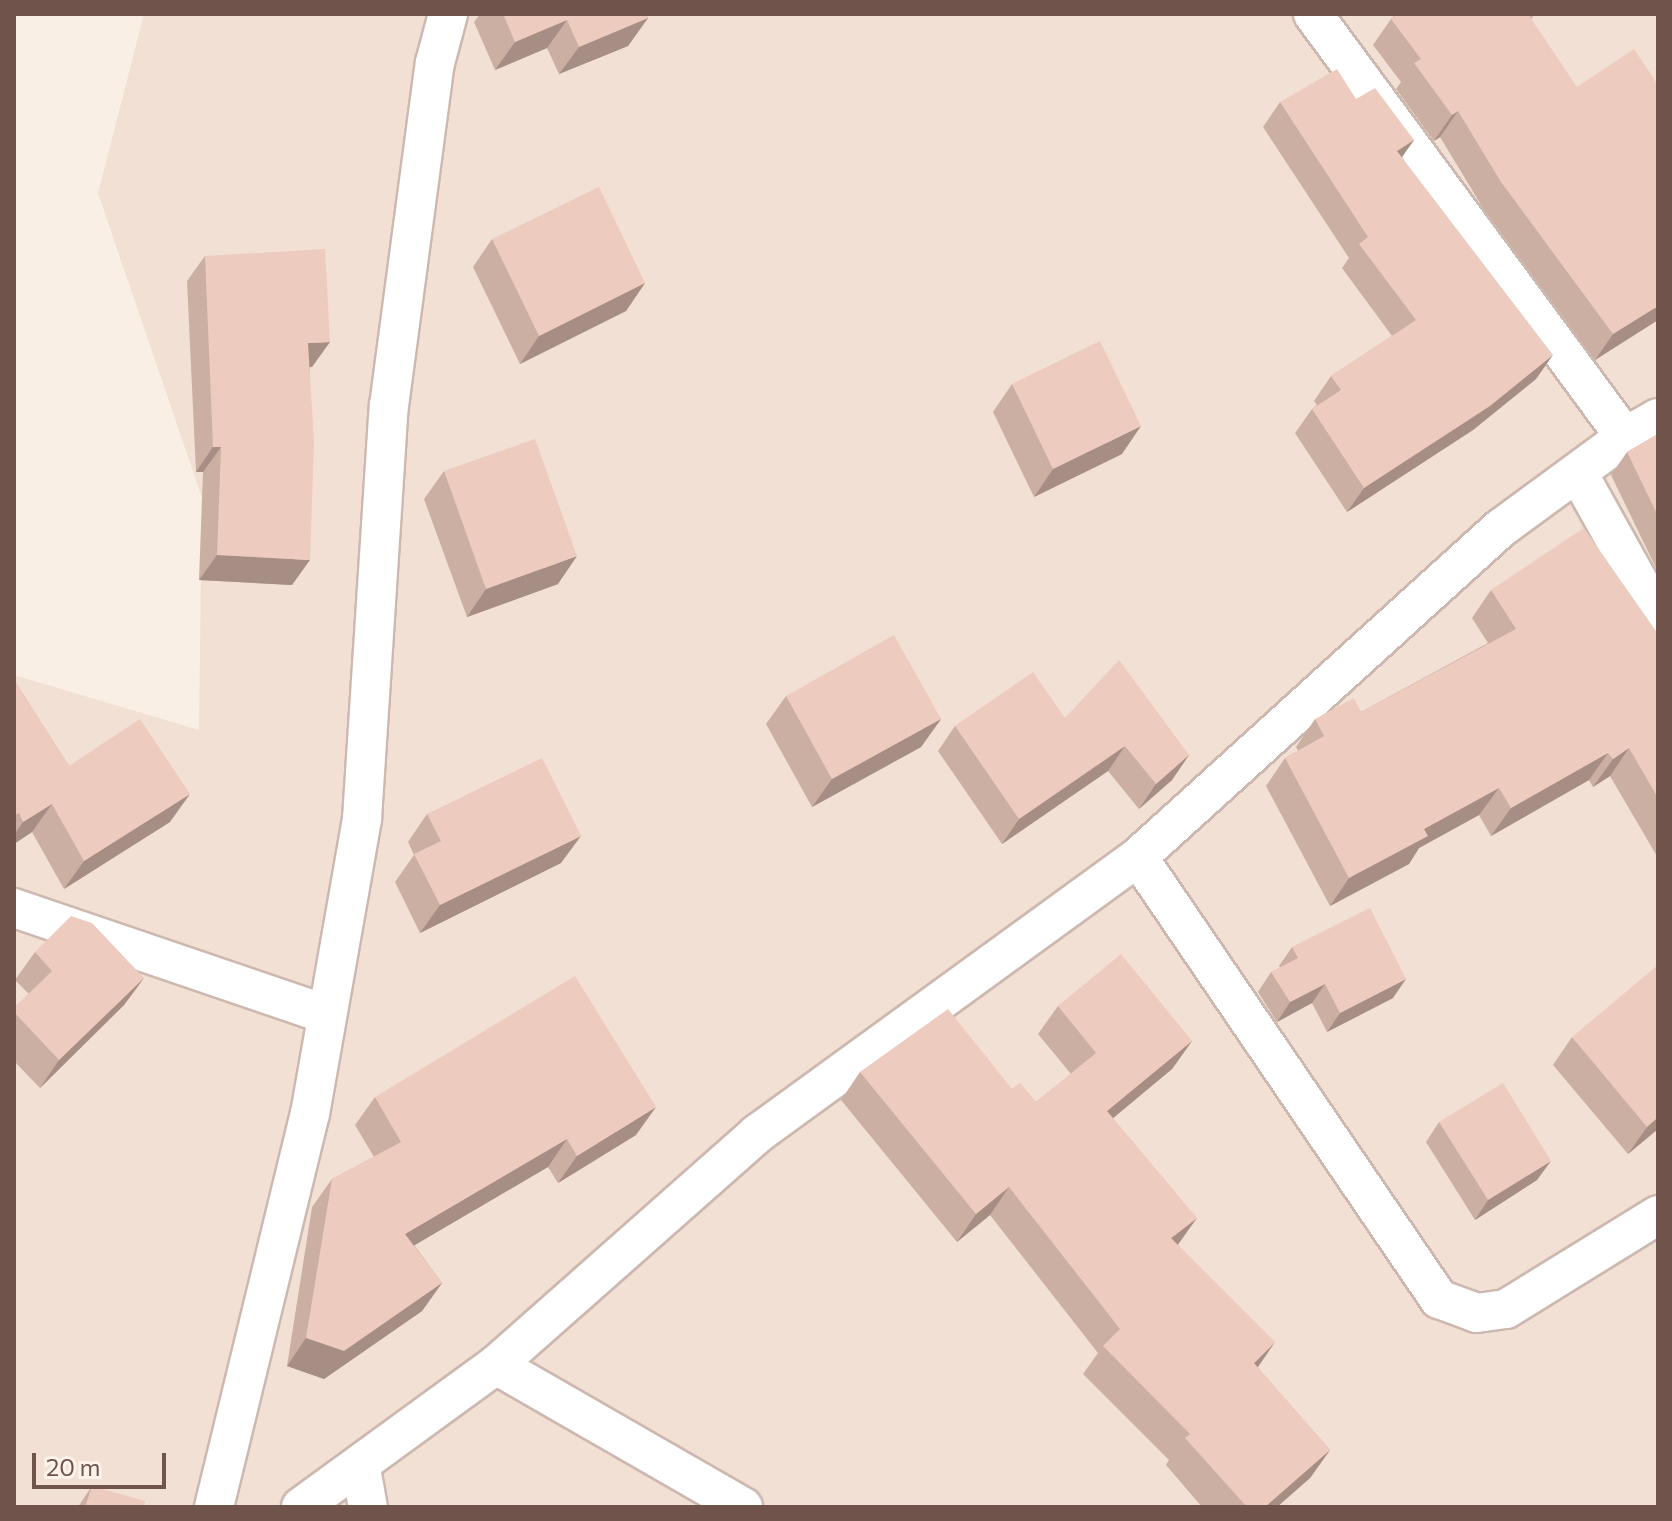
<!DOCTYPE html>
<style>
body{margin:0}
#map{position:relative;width:1672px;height:1521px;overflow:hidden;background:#faefe4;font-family:Commissioner,sans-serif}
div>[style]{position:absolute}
.residential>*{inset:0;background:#f1e0d3}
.roads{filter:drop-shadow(2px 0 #cdb8af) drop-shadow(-2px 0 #cdb8af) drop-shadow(0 2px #cdb8af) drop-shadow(0 -2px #cdb8af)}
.street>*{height:38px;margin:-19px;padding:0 19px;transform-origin:19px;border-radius:19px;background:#fff}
.wall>*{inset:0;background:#ccafa3}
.shaded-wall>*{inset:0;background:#a68e85}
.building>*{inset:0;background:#edcbbe}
span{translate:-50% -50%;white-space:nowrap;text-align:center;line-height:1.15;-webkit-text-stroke:7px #fdf3ea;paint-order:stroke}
.frame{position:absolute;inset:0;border:16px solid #70544c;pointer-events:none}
.scale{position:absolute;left:32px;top:1453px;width:134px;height:36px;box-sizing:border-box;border:4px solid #70544c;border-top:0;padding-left:10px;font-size:24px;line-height:28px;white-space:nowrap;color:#70544c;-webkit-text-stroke:6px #fdf3ea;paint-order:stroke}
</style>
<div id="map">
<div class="residential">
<i style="clip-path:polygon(144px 14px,1658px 14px,1658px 1507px,14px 1507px,14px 675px,199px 730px,202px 498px,98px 193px)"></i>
</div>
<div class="roads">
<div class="street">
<i style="left:1313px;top:14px;width:526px;rotate:53.59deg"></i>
<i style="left:1578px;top:473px;width:165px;rotate:60.9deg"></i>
<i style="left:1138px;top:857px;width:535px;rotate:55.75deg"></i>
<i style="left:1439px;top:1299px;width:40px;rotate:20.2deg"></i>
<i style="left:1477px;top:1313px;width:29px;rotate:-8deg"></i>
<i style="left:1506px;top:1309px;width:179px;rotate:-31.7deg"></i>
<i style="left:14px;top:908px;width:329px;rotate:18.8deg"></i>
<i style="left:496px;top:1365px;width:285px;rotate:29.9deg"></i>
<i style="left:361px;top:1468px;width:40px;rotate:80deg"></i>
<i style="left:214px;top:1507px;width:405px;rotate:-76.3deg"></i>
<i style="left:310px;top:1114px;width:300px;rotate:-80deg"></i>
<i style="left:362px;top:819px;width:414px;rotate:-86.3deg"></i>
<i style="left:389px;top:406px;width:346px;rotate:-82.4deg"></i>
<i style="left:435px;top:63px;width:51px;rotate:-75.1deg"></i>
<i style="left:301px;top:1507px;width:241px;rotate:-36.1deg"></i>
<i style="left:496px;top:1365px;width:349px;rotate:-41.5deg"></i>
<i style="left:757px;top:1134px;width:471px;rotate:-36deg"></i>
<i style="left:1138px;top:857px;width:490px;rotate:-42.2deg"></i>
<i style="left:1501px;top:528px;width:154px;rotate:-36.3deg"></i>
<i style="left:1625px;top:437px;width:38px;rotate:-30deg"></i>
</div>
</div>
<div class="wall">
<i style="clip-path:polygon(480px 14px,646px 14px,648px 18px,628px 46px,559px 74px,547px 48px,495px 70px,474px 22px)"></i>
<i style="clip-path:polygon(1392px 14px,1535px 14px,1531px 19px,1658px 320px,1595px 360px,1483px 208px,1440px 137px,1434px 141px,1396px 89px,1401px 82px,1373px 45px,1391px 19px,1394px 16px)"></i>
<i style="clip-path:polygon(1356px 99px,1414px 140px,1402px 157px,1536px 379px,1473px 430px,1347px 512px,1295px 433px,1312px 409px,1317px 405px,1314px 401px,1331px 376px,1392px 336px,1342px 268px,1349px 258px,1263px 127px,1280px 102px)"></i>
<i style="clip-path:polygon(492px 239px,645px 283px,626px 311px,520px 364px,473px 267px)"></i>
<i style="clip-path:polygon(205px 256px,312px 367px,310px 367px,292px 585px,199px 580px,203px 472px,196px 472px,187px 281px)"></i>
<i style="clip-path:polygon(1012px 384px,1122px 454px,1034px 497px,993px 412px)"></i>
<i style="clip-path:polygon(1658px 434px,1658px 572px,1611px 475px,1627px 452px)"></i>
<i style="clip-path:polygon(444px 471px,558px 584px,467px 617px,424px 499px)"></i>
<i style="clip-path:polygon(1491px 590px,1658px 634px,1658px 858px,1610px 776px,1593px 787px,1589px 780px,1491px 836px,1479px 815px,1419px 848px,1409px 864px,1330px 906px,1266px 786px,1285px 758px,1298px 751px,1296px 747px,1315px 719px,1361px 712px,1488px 643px,1472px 618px)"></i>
<i style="clip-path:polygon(14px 680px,69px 766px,170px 822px,64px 889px,32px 832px,14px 844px)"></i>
<i style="clip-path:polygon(786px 696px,941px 719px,921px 747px,812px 807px,766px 724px)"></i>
<i style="clip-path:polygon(1065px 718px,1189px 755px,1172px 780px,1139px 809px,1108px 771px,1002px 844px,938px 751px,955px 726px)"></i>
<i style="clip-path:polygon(427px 814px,561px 863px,420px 933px,395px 882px,414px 855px,408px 842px)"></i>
<i style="clip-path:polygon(1292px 947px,1393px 998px,1327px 1032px,1312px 1003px,1277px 1022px,1258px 992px,1271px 972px,1280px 968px,1279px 966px)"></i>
<i style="clip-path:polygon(35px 952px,144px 978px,124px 1005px,40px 1088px,14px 1061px,14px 1008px,29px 994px,15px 980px)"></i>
<i style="clip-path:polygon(1058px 1006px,1192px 1041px,1172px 1069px,1113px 1118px,1178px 1245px,1257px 1367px,1330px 1450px,1310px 1478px,1277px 1507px,1202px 1507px,1166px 1465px,1169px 1460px,1083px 1374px,1098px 1353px,990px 1215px,957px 1242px,841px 1100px,860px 1072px,1012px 1089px,1036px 1102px,1071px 1074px,1038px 1034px)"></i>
<i style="clip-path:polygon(1572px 1037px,1658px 1129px,1628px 1154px,1553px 1065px)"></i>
<i style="clip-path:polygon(375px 1097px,636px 1135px,558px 1183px,548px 1167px,414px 1245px,442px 1283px,422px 1311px,324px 1379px,287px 1366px,312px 1207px,332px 1179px,374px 1157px,355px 1125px)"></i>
<i style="clip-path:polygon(1439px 1122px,1537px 1180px,1475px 1220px,1426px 1142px)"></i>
<i style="clip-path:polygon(92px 1486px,144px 1507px,78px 1507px)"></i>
</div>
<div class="shaded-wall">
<i style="clip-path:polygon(648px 18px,628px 46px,559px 74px,579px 47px)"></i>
<i style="clip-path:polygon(567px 20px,547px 48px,495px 70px,515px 42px)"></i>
<i style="clip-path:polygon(1458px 111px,1440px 137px,1434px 141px,1452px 115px)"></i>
<i style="clip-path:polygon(1414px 140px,1397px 164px,1397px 151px)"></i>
<i style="clip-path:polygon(645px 283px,626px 311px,520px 364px,539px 336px)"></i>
<i style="clip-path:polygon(1658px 306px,1658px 320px,1595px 360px,1613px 334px)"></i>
<i style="clip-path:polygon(330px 342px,312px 367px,290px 368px,308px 343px)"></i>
<i style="clip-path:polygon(1553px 355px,1536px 379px,1473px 430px,1347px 512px,1364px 488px)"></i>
<i style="clip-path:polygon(1141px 426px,1122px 454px,1034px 497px,1053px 469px)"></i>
<i style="clip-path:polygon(213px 447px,221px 447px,203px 472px,196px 472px)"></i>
<i style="clip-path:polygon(217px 555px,310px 560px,292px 585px,199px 580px)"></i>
<i style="clip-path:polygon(577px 556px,558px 584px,467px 617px,486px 589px)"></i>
<i style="clip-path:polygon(941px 719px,921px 747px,812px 807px,832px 779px)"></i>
<i style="clip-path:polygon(1125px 746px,1108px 771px,1002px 844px,1019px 819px)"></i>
<i style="clip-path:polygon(1629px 748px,1610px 776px,1593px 787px,1613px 759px)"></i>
<i style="clip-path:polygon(1608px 753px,1589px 780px,1491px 836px,1511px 808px)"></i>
<i style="clip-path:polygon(1189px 755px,1172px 780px,1139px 809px,1156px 784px)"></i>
<i style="clip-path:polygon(1499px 788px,1479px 815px,1419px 848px,1409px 864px,1330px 906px,1349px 878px,1424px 829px)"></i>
<i style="clip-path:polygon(190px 794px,170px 822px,64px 889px,84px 861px)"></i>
<i style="clip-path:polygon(52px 804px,32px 832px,14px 844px,14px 835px,23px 822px)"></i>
<i style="clip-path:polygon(581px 836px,561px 863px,420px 933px,440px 905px)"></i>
<i style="clip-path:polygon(144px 978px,124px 1005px,40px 1088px,59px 1060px)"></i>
<i style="clip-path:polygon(1406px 979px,1393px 998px,1327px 1032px,1340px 1013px)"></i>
<i style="clip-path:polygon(1325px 984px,1312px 1003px,1277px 1022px,1290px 1002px)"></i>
<i style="clip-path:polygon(1192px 1041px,1172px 1069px,1088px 1139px,1107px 1111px)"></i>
<i style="clip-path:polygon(656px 1107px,636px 1135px,558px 1183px,577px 1156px)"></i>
<i style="clip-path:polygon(1658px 1117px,1658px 1129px,1628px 1154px,1647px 1127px)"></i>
<i style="clip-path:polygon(567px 1139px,548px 1167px,386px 1262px,405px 1234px)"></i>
<i style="clip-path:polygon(1551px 1161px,1537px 1180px,1475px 1220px,1488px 1200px)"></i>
<i style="clip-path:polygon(1009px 1187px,990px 1215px,957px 1242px,976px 1214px)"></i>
<i style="clip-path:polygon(1197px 1218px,1177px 1246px,1171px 1238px)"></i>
<i style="clip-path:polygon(442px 1283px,422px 1311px,324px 1379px,287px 1366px,306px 1338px)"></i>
<i style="clip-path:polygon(1275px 1342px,1256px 1370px,1254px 1363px)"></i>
<i style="clip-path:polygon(1330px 1450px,1310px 1478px,1277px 1507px,1265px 1507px)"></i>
</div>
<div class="building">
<i style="clip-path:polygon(503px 14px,646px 14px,648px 18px,579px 47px,567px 20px,515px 42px)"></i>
<i style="clip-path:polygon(1398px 14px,1534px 14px,1530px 17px,1577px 87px,1634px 49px,1658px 85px,1658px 306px,1613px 334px,1501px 182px,1458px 111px,1452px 115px,1414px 63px,1421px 59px,1391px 19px)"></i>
<i style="clip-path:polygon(1337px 69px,1356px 99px,1375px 88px,1414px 140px,1397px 151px,1553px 355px,1490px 406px,1364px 488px,1312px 409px,1341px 390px,1331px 376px,1416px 320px,1359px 244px,1368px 237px,1280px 102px)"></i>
<i style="clip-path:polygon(599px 187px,645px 283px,539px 336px,492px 239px)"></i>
<i style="clip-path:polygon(325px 249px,330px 342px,308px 343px,314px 442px,310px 560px,217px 555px,221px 447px,213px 447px,205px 256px)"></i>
<i style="clip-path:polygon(1100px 341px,1141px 426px,1053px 469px,1012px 384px)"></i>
<i style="clip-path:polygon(1658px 434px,1658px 516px,1627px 452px)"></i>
<i style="clip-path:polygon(535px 439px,577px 556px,486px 589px,444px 471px)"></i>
<i style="clip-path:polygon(1584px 528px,1658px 634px,1658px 798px,1629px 748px,1613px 759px,1608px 753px,1511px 808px,1499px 788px,1424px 829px,1428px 836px,1349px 878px,1285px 758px,1324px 736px,1315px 719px,1354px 698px,1361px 712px,1516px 629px,1491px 590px)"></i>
<i style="clip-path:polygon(894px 635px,941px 719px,832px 779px,786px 696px)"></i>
<i style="clip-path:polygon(1119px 660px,1189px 755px,1156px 784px,1125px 746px,1019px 819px,955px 726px,1033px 672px,1065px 718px)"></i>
<i style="clip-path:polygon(14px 680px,69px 766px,140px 719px,190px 794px,84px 861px,52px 804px,23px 822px,19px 813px,14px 816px)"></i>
<i style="clip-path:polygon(542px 758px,581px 836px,440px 905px,414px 854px,441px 841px,427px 814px)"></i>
<i style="clip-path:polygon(1370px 908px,1406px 979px,1340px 1013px,1325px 984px,1290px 1002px,1271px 972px,1298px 958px,1292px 947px)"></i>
<i style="clip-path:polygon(71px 916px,92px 923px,144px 978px,59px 1060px,14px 1012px,14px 1008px,52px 971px,35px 952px)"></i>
<i style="clip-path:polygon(1121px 954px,1192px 1041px,1107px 1111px,1197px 1218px,1171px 1238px,1275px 1342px,1254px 1363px,1330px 1450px,1265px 1507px,1247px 1507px,1185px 1438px,1190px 1434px,1103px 1346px,1120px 1329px,1009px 1187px,976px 1214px,860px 1072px,948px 1009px,1012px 1089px,1020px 1083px,1036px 1102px,1096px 1053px,1058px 1006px)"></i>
<i style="clip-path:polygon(1658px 965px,1658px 1117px,1647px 1127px,1572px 1037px)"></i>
<i style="clip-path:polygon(575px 976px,656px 1107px,577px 1156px,567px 1139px,405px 1234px,442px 1283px,344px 1351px,306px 1338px,332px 1179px,401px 1142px,375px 1097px)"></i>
<i style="clip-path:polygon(1503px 1083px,1551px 1161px,1488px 1200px,1439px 1122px)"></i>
<i style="clip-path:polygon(92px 1486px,145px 1501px,144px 1507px,85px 1507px)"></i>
</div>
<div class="frame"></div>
<div class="scale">20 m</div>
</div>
